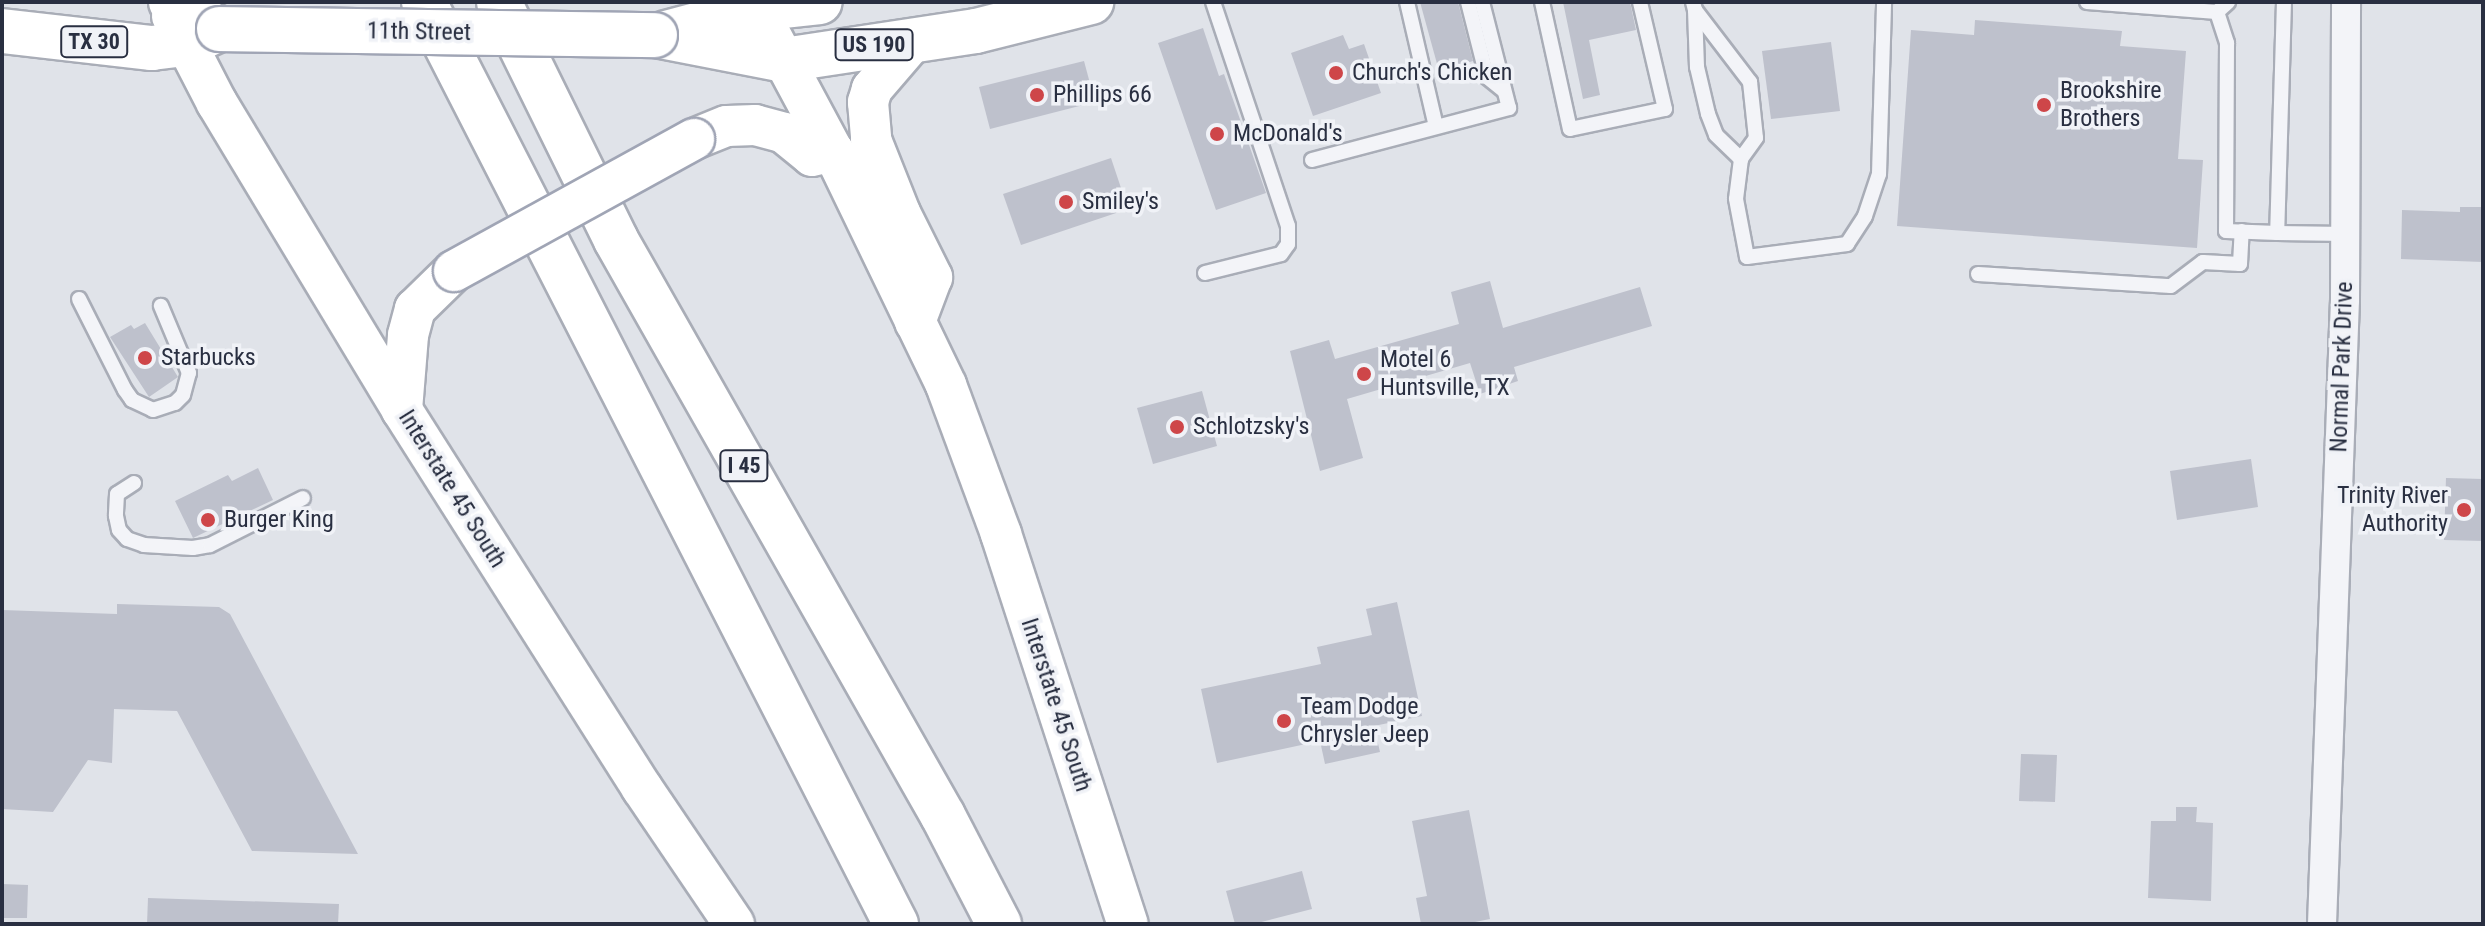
<!DOCTYPE html>
<style>
body{margin:0}
#map{position:relative;width:2485px;height:926px;overflow:hidden;background:#e0e3e9;font-family:"Roboto Condensed",sans-serif}
div>[style]{position:absolute}
.building>*{inset:0;background:#bec1cc}
.roads{filter:drop-shadow(2px 0 #a9adb7) drop-shadow(-2px 0 #a9adb7) drop-shadow(0 2px #a9adb7) drop-shadow(0 -2px #a9adb7)}
.service>*{height:14px;margin:-7px;padding:0 7px;transform-origin:7px;border-radius:7px;background:#f3f4f8}
.minor>*{height:28px;margin:-14px;padding:0 14px;transform-origin:14px;border-radius:14px;background:#f3f4f8}
.secondary>*{height:40px;margin:-20px;padding:0 20px;transform-origin:20px;border-radius:20px;background:#fff}
.primary>*{height:44px;margin:-22px;padding:0 22px;transform-origin:22px;border-radius:22px;background:#fff}
.motorway>*{height:44px;margin:-22px;padding:0 22px;transform-origin:22px;border-radius:22px;background:#fff}
.bridges{filter:drop-shadow(2px 0 #a0a5b5) drop-shadow(-2px 0 #a0a5b5) drop-shadow(0 2px #a0a5b5) drop-shadow(0 -2px #a0a5b5)}
.secondary-bridge>*{height:40px;margin:-20px;padding:0 20px;transform-origin:20px;border-radius:20px;background:#fff}
.primary-bridge>*{height:44px;margin:-22px;padding:0 22px;transform-origin:22px;border-radius:22px;background:#fff}
.dots>*{width:22px;height:22px;translate:-50% -50%;box-sizing:border-box;border:4px solid #f0f2f7;border-radius:50%}
span{translate:-50% -50%;white-space:nowrap;text-align:center;line-height:1.15;-webkit-text-stroke:7px #f0f2f7;paint-order:stroke}
.shield-label span{padding:2px 6px;background:#f0f2f7;border:2px solid;border-radius:6px;-webkit-text-stroke-width:0}
.shield-label{font-size:22px;color:#292f41;font-weight:700}
.street-label{font-size:24px;color:#292f41}
.poi-label{font-size:24px;color:#292f41}
.left{translate:0 -50%;text-align:left}
.right{translate:-100% -50%;text-align:right}
.frame{position:absolute;inset:0;border:4px solid #292f41;pointer-events:none}
</style>
<div id="map">
<div class="building">
<i style="clip-path:polygon(1420px 2px,1458px 2px,1473px 61px,1439px 71px)"></i>
<i style="clip-path:polygon(1563px 2px,1630px 2px,1636px 30px,1589px 40px,1600px 95px,1583px 99px)"></i>
<i style="clip-path:polygon(1975px 20px,2122px 31px,2120px 46px,2186px 51px,2178px 159px,2203px 160px,2197px 248px,1897px 226px,1911px 30px,1974px 35px)"></i>
<i style="clip-path:polygon(1203px 28px,1219px 76px,1224px 74px,1266px 193px,1216px 210px,1158px 43px)"></i>
<i style="clip-path:polygon(1343px 35px,1349px 49px,1364px 44px,1381px 93px,1313px 116px,1291px 53px)"></i>
<i style="clip-path:polygon(1831px 42px,1840px 111px,1771px 119px,1762px 51px)"></i>
<i style="clip-path:polygon(1084px 61px,1095px 102px,990px 129px,979px 87px)"></i>
<i style="clip-path:polygon(1111px 158px,1128px 209px,1021px 245px,1003px 194px)"></i>
<i style="clip-path:polygon(2460px 207px,2483px 207px,2483px 262px,2401px 259px,2402px 210px,2460px 212px)"></i>
<i style="clip-path:polygon(1490px 281px,1503px 328px,1640px 287px,1652px 326px,1514px 367px,1518px 381px,1480px 394px,1470px 363px,1347px 399px,1363px 458px,1320px 471px,1290px 351px,1329px 340px,1335px 359px,1459px 324px,1451px 292px)"></i>
<i style="clip-path:polygon(145px 323px,178px 377px,149px 397px,110px 337px,131px 325px,134px 329px)"></i>
<i style="clip-path:polygon(1202px 391px,1217px 446px,1153px 464px,1137px 408px)"></i>
<i style="clip-path:polygon(2251px 459px,2258px 507px,2177px 520px,2170px 471px)"></i>
<i style="clip-path:polygon(258px 468px,273px 500px,193px 538px,175px 501px,228px 475px,232px 481px)"></i>
<i style="clip-path:polygon(2446px 478px,2483px 479px,2483px 541px,2444px 540px)"></i>
<i style="clip-path:polygon(1397px 602px,1422px 716px,1374px 726px,1380px 752px,1325px 764px,1320px 741px,1217px 763px,1201px 689px,1321px 664px,1317px 647px,1372px 635px,1366px 609px)"></i>
<i style="clip-path:polygon(117px 604px,219px 607px,230px 614px,358px 854px,252px 851px,177px 711px,114px 709px,112px 763px,88px 760px,53px 812px,2px 809px,2px 610px,117px 614px)"></i>
<i style="clip-path:polygon(2021px 754px,2057px 755px,2055px 802px,2019px 801px)"></i>
<i style="clip-path:polygon(2176px 807px,2197px 807px,2196px 822px,2213px 823px,2211px 901px,2148px 898px,2151px 821px,2176px 821px)"></i>
<i style="clip-path:polygon(1469px 810px,1490px 919px,1465px 924px,1421px 924px,1416px 898px,1427px 896px,1412px 821px)"></i>
<i style="clip-path:polygon(1302px 871px,1312px 909px,1254px 924px,1235px 924px,1226px 891px)"></i>
<i style="clip-path:polygon(2px 884px,28px 885px,27px 918px,2px 918px)"></i>
<i style="clip-path:polygon(148px 898px,339px 904px,338px 924px,147px 924px)"></i>
</div>
<div class="roads">
<div class="service">
<i style="left:1407px;top:2px;width:128px;rotate:76.9deg"></i>
<i style="left:1468px;top:2px;width:77px;rotate:75.8deg"></i>
<i style="left:1487px;top:77px;width:22px;rotate:39deg"></i>
<i style="left:1542px;top:2px;width:130px;rotate:77.6deg"></i>
<i style="left:1570px;top:129px;width:97px;rotate:-11.9deg"></i>
<i style="left:1665px;top:109px;width:110px;rotate:-103.2deg"></i>
<i style="left:1693px;top:2px;width:8px;rotate:76deg"></i>
<i style="left:1695px;top:10px;width:91px;rotate:52.6deg"></i>
<i style="left:1750px;top:82px;width:56px;rotate:83.9deg"></i>
<i style="left:1756px;top:138px;width:26px;rotate:126deg"></i>
<i style="left:1741px;top:159px;width:40px;rotate:97.1deg"></i>
<i style="left:1736px;top:199px;width:59px;rotate:79.3deg"></i>
<i style="left:1747px;top:257px;width:101px;rotate:-7.4deg"></i>
<i style="left:1847px;top:244px;width:33px;rotate:-57deg"></i>
<i style="left:1865px;top:216px;width:44px;rotate:-71.6deg"></i>
<i style="left:1879px;top:174px;width:172px;rotate:-88.3deg"></i>
<i style="left:2087px;top:2px;width:130px;rotate:4.4deg"></i>
<i style="left:2217px;top:12px;width:15px;rotate:-42deg"></i>
<i style="left:2284px;top:2px;width:231px;rotate:91.7deg"></i>
<i style="left:2277px;top:233px;width:69px;rotate:0.8deg"></i>
<i style="left:1695px;top:10px;width:57px;rotate:88deg"></i>
<i style="left:1697px;top:67px;width:48px;rotate:76.8deg"></i>
<i style="left:1708px;top:114px;width:22px;rotate:69deg"></i>
<i style="left:1716px;top:135px;width:35px;rotate:44deg"></i>
<i style="left:2217px;top:12px;width:33px;rotate:72deg"></i>
<i style="left:2227px;top:43px;width:188px;rotate:90.3deg"></i>
<i style="left:2226px;top:231px;width:51px;rotate:2.2deg"></i>
<i style="left:1312px;top:160px;width:204px;rotate:-14.8deg"></i>
<i style="left:1509px;top:108px;width:109px;rotate:-104.3deg"></i>
<i style="left:1205px;top:273px;width:78px;rotate:-14deg"></i>
<i style="left:1281px;top:254px;width:12px;rotate:-55deg"></i>
<i style="left:1288px;top:244px;width:18px;rotate:-90deg"></i>
<i style="left:1288px;top:226px;width:236px;rotate:-108.5deg"></i>
<i style="left:1978px;top:274px;width:193px;rotate:3.6deg"></i>
<i style="left:2171px;top:286px;width:40px;rotate:-37deg"></i>
<i style="left:2203px;top:262px;width:37px;rotate:3deg"></i>
<i style="left:2240px;top:264px;width:33px;rotate:-87deg"></i>
<i style="left:79px;top:299px;width:102px;rotate:63.2deg"></i>
<i style="left:125px;top:390px;width:12px;rotate:55deg"></i>
<i style="left:132px;top:400px;width:23px;rotate:25deg"></i>
<i style="left:153px;top:410px;width:23px;rotate:-18deg"></i>
<i style="left:175px;top:403px;width:11px;rotate:-45deg"></i>
<i style="left:183px;top:395px;width:23px;rotate:-75deg"></i>
<i style="left:189px;top:373px;width:73px;rotate:-112.7deg"></i>
<i style="left:134px;top:483px;width:20px;rotate:147deg"></i>
<i style="left:117px;top:494px;width:22px;rotate:93deg"></i>
<i style="left:116px;top:516px;width:14px;rotate:78deg"></i>
<i style="left:119px;top:530px;width:12px;rotate:48deg"></i>
<i style="left:127px;top:539px;width:18px;rotate:19deg"></i>
<i style="left:144px;top:545px;width:49px;rotate:3.5deg"></i>
<i style="left:193px;top:548px;width:17px;rotate:-10deg"></i>
<i style="left:210px;top:545px;width:104px;rotate:-26.8deg"></i>
</div>
<div class="minor">
<i style="left:2322px;top:924px;width:624px;rotate:-87.89deg"></i>
<i style="left:2345px;top:300px;width:298px;rotate:-89.8deg"></i>
</div>
<div class="secondary">
<i style="left:753px;top:2px;width:169px;rotate:61.8deg"></i>
<i style="left:833px;top:151px;width:260px;rotate:64.2deg"></i>
<i style="left:946px;top:385px;width:159px;rotate:69.7deg"></i>
<i style="left:1001px;top:534px;width:410px;rotate:72deg"></i>
<i style="left:172px;top:16px;width:98px;rotate:62.7deg"></i>
<i style="left:217px;top:103px;width:358px;rotate:58.9deg"></i>
<i style="left:402px;top:410px;width:448px;rotate:57.6deg"></i>
<i style="left:642px;top:788px;width:164px;rotate:55.9deg"></i>
<i style="left:914px;top:40px;width:65px;rotate:130.6deg"></i>
<i style="left:872px;top:89px;width:14px;rotate:107deg"></i>
<i style="left:868px;top:102px;width:38px;rotate:85deg"></i>
<i style="left:871px;top:140px;width:79px;rotate:68.3deg"></i>
<i style="left:900px;top:213px;width:72px;rotate:63.4deg"></i>
<i style="left:932px;top:277px;width:48px;rotate:110.7deg"></i>
<i style="left:694px;top:139px;width:35px;rotate:-22deg"></i>
<i style="left:727px;top:126px;width:28px;rotate:-2deg"></i>
<i style="left:755px;top:125px;width:30px;rotate:15deg"></i>
<i style="left:784px;top:133px;width:36px;rotate:39deg"></i>
<i style="left:812px;top:156px;width:22px;rotate:-13deg"></i>
<i style="left:402px;top:410px;width:75px;rotate:-85.4deg"></i>
<i style="left:408px;top:335px;width:27px;rotate:-75deg"></i>
<i style="left:415px;top:309px;width:54px;rotate:-44.3deg"></i>
</div>
<div class="primary">
<i style="left:171px;top:2px;width:55px;rotate:29.4deg"></i>
<i style="left:2px;top:31px;width:151px;rotate:6.5deg"></i>
<i style="left:152px;top:48px;width:35px;rotate:-7deg"></i>
<i style="left:187px;top:44px;width:35px;rotate:-25deg"></i>
<i style="left:666px;top:33px;width:94px;rotate:-14.8deg"></i>
<i style="left:757px;top:9px;width:63px;rotate:-6.3deg"></i>
<i style="left:655px;top:35px;width:131px;rotate:11deg"></i>
<i style="left:784px;top:60px;width:194px;rotate:-8.6deg"></i>
<i style="left:976px;top:31px;width:119px;rotate:-14.2deg"></i>
</div>
<div class="motorway">
<i style="left:424px;top:2px;width:1036px;rotate:62.89deg"></i>
<i style="left:499px;top:2px;width:265px;rotate:63.8deg"></i>
<i style="left:616px;top:240px;width:662px;rotate:60.42deg"></i>
<i style="left:943px;top:816px;width:122px;rotate:62.6deg"></i>
</div>
</div>
<div class="bridges">
<div class="secondary-bridge">
<i style="left:454px;top:271px;width:274px;rotate:-28.8deg"></i>
</div>
<div class="primary-bridge">
<i style="left:219px;top:29px;width:436px;rotate:0.8deg"></i>
</div>
</div>
<div class="dots">
<i style="left:1336px;top:73px;background:#ce4649"></i>
<i style="left:1037px;top:95px;background:#ce4649"></i>
<i style="left:2044px;top:105px;background:#ce4649"></i>
<i style="left:1217px;top:134px;background:#ce4649"></i>
<i style="left:1066px;top:202px;background:#ce4649"></i>
<i style="left:145px;top:358px;background:#ce4649"></i>
<i style="left:1364px;top:374px;background:#ce4649"></i>
<i style="left:1177px;top:427px;background:#ce4649"></i>
<i style="left:2464px;top:510px;background:#ce4649"></i>
<i style="left:208px;top:520px;background:#ce4649"></i>
<i style="left:1284px;top:721px;background:#ce4649"></i>
</div>
<div class="shield-label">
<span style="left:94px;top:42px">TX 30</span>
<span style="left:874px;top:45px">US 190</span>
<span style="left:744px;top:466px">I 45</span>
</div>
<div class="street-label">
<span style="left:419px;top:32px;rotate:1deg">11th Street</span>
<span style="left:2342px;top:367px;rotate:-88deg">Normal Park Drive</span>
<span style="left:452px;top:489px;rotate:58deg">Interstate 45 South</span>
<span style="left:1056px;top:705px;rotate:72deg">Interstate 45 South</span>
</div>
<div class="poi-label">
<span class="left" style="left:1352px;top:73px">Church's Chicken</span>
<span class="left" style="left:2060px;top:105px">Brookshire<br>Brothers</span>
<span class="left" style="left:1053px;top:95px">Phillips 66</span>
<span class="left" style="left:1233px;top:134px">McDonald's</span>
<span class="left" style="left:1082px;top:202px">Smiley's</span>
<span class="left" style="left:161px;top:358px">Starbucks</span>
<span class="left" style="left:1380px;top:374px">Motel 6<br>Huntsville, TX</span>
<span class="left" style="left:1193px;top:427px">Schlotzsky's</span>
<span class="right" style="left:2448px;top:510px">Trinity River<br>Authority</span>
<span class="left" style="left:224px;top:520px">Burger King</span>
<span class="left" style="left:1300px;top:721px">Team Dodge<br>Chrysler Jeep</span>
</div>
<div class="frame"></div>
</div>
